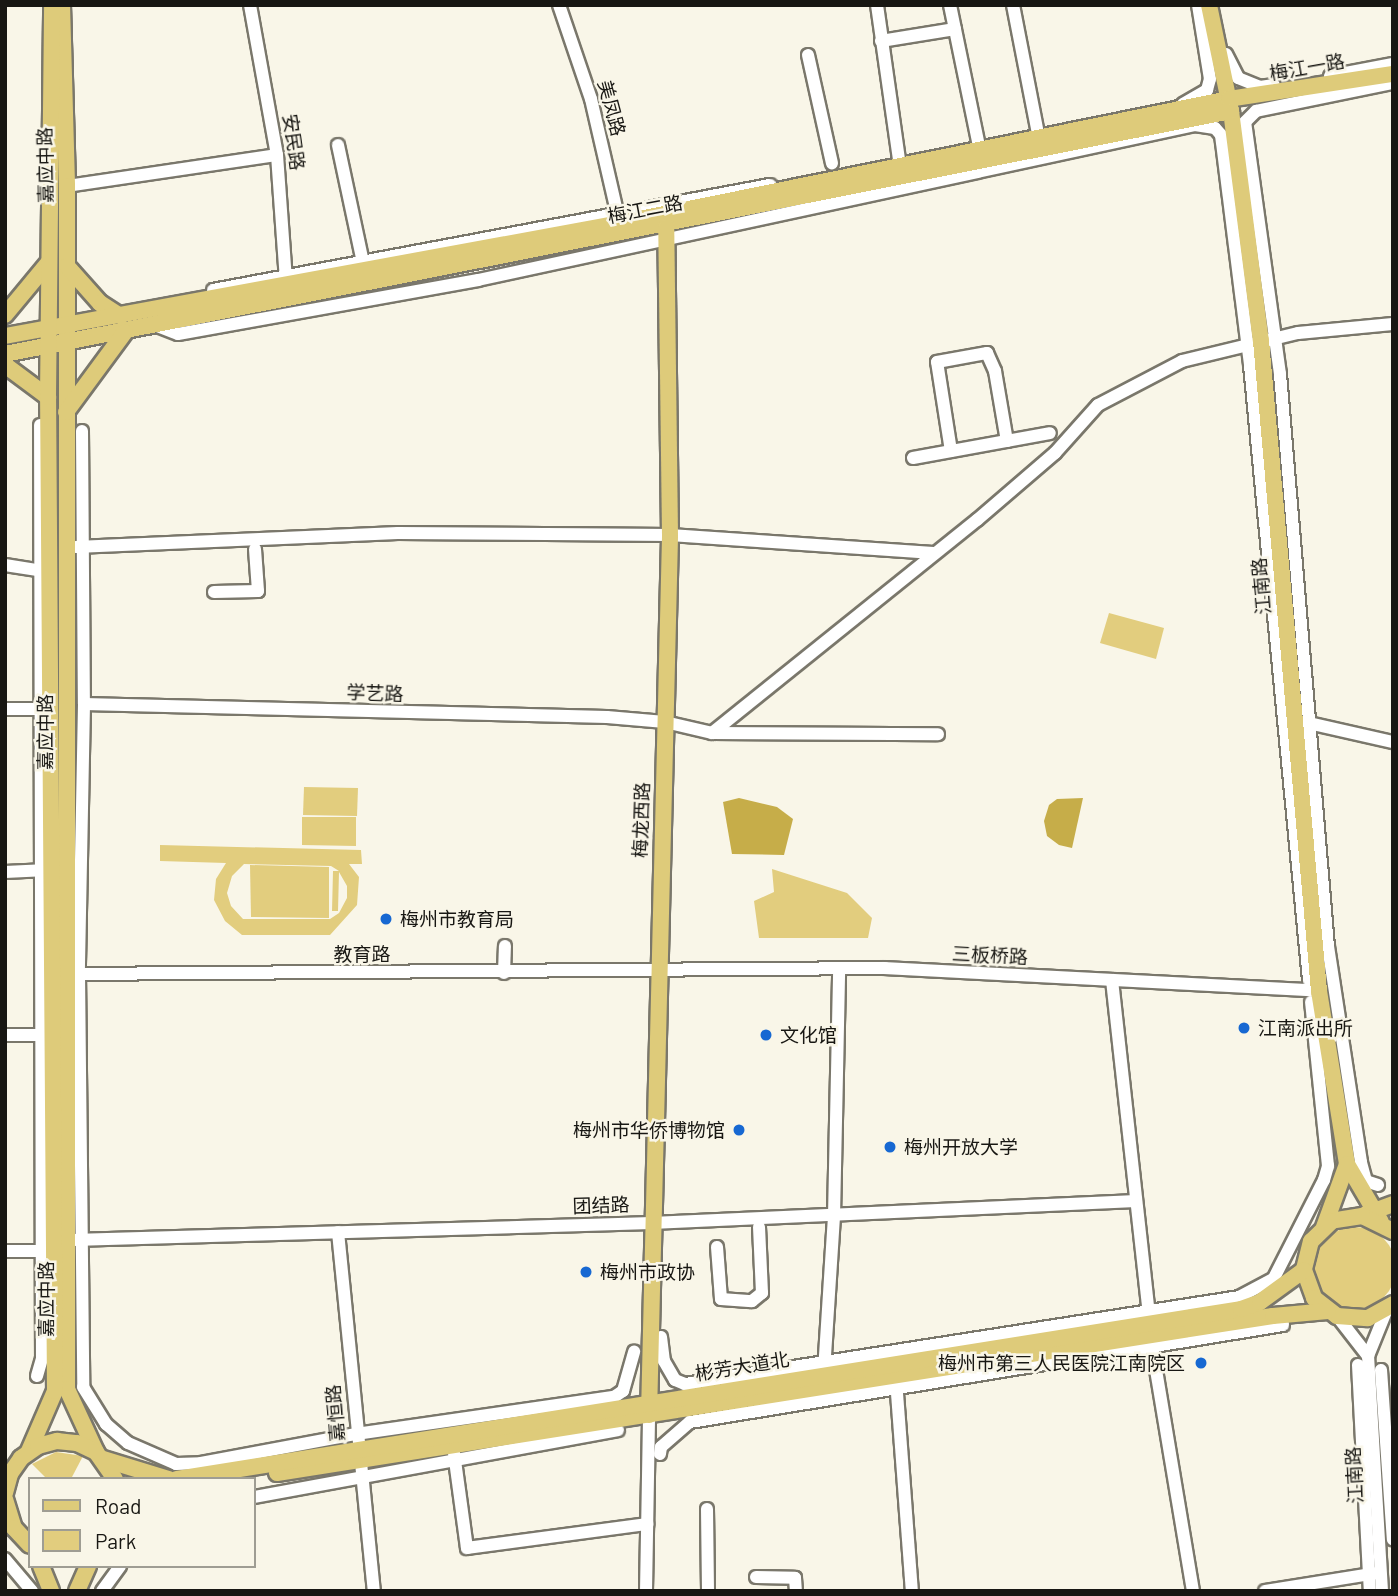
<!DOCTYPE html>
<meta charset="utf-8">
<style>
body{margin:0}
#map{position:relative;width:1398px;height:1596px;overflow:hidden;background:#f9f6e8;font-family:Barlow,"Noto Sans SC",sans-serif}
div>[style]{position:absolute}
.green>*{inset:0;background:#e2cd7e}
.round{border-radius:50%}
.water>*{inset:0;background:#c6ad49}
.roads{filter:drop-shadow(2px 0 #7a776b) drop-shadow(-2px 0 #7a776b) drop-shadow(0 2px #7a776b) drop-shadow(0 -2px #7a776b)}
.minor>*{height:12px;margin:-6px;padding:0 6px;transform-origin:6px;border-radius:6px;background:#fff}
.major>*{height:16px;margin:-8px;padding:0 8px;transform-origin:8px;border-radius:8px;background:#decb7a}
.dots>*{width:19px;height:19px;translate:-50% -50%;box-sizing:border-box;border:4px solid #f9f6e8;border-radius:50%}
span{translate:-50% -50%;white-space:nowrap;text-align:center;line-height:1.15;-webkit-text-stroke:5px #f9f6e8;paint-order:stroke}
.street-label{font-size:19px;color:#181713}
.poi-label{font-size:19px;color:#181713}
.left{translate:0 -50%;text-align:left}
.right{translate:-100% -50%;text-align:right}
.frame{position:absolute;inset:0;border:7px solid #181713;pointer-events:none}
.legend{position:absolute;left:28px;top:1477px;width:228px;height:91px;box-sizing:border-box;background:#f9f6e8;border:2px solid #9f9d93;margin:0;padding:9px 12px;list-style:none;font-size:21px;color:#181713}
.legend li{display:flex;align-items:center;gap:14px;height:35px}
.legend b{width:35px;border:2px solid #9f9d93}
</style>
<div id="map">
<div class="green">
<i style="clip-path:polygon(1109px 613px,1164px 628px,1156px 659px,1100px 643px)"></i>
<i style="clip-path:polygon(304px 787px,358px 788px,357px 816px,303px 815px)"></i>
<i style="clip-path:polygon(302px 817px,356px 817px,356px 846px,302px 845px)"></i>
<i style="clip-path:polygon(evenodd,160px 845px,361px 850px,362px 864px,349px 864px,359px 877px,357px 905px,330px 935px,242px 935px,225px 921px,214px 900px,216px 879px,226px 863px,160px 861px,160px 845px,244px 864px,331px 866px,339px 871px,333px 871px,332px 911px,338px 911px,339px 872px,347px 886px,347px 898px,339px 913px,330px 919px,243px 919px,231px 906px,227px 893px,232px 876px,244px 864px)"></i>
<i style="clip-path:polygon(250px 865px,329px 867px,329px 918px,251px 917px)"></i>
<i style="clip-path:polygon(772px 869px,847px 893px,872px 918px,868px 938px,759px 938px,754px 901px,774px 892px)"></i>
<i class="round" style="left:1314px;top:1227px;width:82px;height:82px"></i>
<i style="clip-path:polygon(56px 1452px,83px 1456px,72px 1477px,47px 1479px,32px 1464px)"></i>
</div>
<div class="water">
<i style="clip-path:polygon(739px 798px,777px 807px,793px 819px,784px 855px,732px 854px,723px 802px)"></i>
<i style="clip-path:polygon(1083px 798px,1072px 848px,1059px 845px,1047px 836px,1044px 821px,1049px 805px,1057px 799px)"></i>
</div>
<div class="roads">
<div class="minor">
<i style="left:250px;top:5px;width:152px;rotate:79.8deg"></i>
<i style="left:277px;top:155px;width:126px;rotate:85.9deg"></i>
<i style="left:559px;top:5px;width:99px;rotate:71.2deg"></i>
<i style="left:591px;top:99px;width:124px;rotate:77deg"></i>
<i style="left:877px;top:5px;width:163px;rotate:81.9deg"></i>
<i style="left:950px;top:5px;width:144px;rotate:78.4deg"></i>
<i style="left:1013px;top:5px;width:131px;rotate:79deg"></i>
<i style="left:881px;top:41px;width:75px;rotate:-9.2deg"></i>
<i style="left:1226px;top:54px;width:27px;rotate:63deg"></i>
<i style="left:1238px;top:78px;width:24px;rotate:22deg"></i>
<i style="left:1260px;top:87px;width:14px;rotate:-8deg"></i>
<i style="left:808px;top:55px;width:111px;rotate:77.5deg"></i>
<i style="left:1330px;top:76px;width:64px;rotate:-10.8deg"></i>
<i style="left:1183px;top:104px;width:28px;rotate:-30deg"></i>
<i style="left:1207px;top:90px;width:11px;rotate:-75deg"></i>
<i style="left:1210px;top:79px;width:75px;rotate:-99.2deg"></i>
<i style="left:338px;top:145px;width:116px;rotate:78deg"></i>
<i style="left:67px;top:186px;width:212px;rotate:-8.4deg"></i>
<i style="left:213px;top:290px;width:567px;rotate:-10.68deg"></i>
<i style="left:157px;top:326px;width:22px;rotate:21deg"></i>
<i style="left:178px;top:334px;width:305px;rotate:-10.2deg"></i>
<i style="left:478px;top:280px;width:734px;rotate:-12.2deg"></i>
<i style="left:1195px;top:125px;width:20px;rotate:9deg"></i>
<i style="left:1215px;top:128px;width:9px;rotate:49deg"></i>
<i style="left:1221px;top:135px;width:232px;rotate:82.8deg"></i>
<i style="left:1250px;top:365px;width:618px;rotate:84.52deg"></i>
<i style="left:82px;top:431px;width:273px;rotate:89.6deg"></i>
<i style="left:84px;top:704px;width:270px;rotate:91.1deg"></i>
<i style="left:79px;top:974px;width:413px;rotate:89.4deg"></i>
<i style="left:83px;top:1387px;width:44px;rotate:58.1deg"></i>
<i style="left:106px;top:1424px;width:29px;rotate:41deg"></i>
<i style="left:128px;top:1443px;width:52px;rotate:23.6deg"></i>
<i style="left:176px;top:1464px;width:25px;rotate:-2deg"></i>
<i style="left:201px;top:1463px;width:158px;rotate:-10.6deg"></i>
<i style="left:356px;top:1434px;width:261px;rotate:-8.2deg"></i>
<i style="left:614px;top:1397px;width:11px;rotate:-34deg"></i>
<i style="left:623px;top:1391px;width:41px;rotate:-74.2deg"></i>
<i style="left:951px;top:451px;width:90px;rotate:-98.9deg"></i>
<i style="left:937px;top:362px;width:51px;rotate:-10.2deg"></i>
<i style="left:987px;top:353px;width:20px;rotate:66deg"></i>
<i style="left:995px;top:371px;width:71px;rotate:80.3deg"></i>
<i style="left:913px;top:458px;width:139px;rotate:-10.3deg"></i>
<i style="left:76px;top:547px;width:322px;rotate:-2.5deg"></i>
<i style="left:398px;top:533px;width:272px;rotate:0.4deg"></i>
<i style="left:670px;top:535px;width:264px;rotate:3.9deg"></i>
<i style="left:5px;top:565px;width:33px;rotate:9deg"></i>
<i style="left:214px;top:592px;width:44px;rotate:-1.3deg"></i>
<i style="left:258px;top:591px;width:42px;rotate:-94.1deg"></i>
<i style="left:84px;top:704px;width:523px;rotate:1.42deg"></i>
<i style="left:607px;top:717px;width:58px;rotate:4.9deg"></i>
<i style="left:665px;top:722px;width:48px;rotate:13.2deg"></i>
<i style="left:712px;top:733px;width:226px;rotate:0.3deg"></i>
<i style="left:5px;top:709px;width:43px"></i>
<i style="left:1304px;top:722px;width:91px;rotate:12.7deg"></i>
<i style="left:712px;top:733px;width:340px;rotate:-38.8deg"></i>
<i style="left:977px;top:520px;width:103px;rotate:-40.7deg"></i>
<i style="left:1055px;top:453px;width:64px;rotate:-48.1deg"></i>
<i style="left:1098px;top:405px;width:95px;rotate:-27.6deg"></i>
<i style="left:1182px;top:361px;width:119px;rotate:-13.6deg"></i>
<i style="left:1298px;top:333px;width:95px;rotate:-5.4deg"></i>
<i style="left:5px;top:872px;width:42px;rotate:-2.7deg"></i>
<i style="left:504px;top:973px;width:27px;rotate:-88deg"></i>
<i style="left:70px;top:974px;width:815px;rotate:-0.42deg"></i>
<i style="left:885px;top:968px;width:435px;rotate:3deg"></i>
<i style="left:1112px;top:980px;width:339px;rotate:83.7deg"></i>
<i style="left:5px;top:1035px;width:31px"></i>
<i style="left:1378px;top:1185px;width:13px;rotate:-162deg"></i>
<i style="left:1366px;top:1181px;width:20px;rotate:-105deg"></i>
<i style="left:1361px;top:1162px;width:218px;rotate:-98.7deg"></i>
<i style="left:1328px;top:947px;width:575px;rotate:-94.79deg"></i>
<i style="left:1280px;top:374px;width:254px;rotate:-97.9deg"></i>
<i style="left:1245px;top:122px;width:16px;rotate:-45deg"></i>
<i style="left:1256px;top:111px;width:140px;rotate:-11.6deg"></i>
<i style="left:338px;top:1232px;width:361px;rotate:84.3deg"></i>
<i style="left:73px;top:1240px;width:579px;rotate:-1.68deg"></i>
<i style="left:652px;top:1223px;width:484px;rotate:-2.6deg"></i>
<i style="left:717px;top:1247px;width:52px;rotate:85.6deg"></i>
<i style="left:721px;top:1299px;width:31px;rotate:4deg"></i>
<i style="left:752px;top:1301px;width:13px;rotate:-39deg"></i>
<i style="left:762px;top:1293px;width:66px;rotate:-92.6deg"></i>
<i style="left:5px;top:1251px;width:42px"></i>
<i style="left:1337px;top:1316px;width:51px;rotate:52.2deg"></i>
<i style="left:661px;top:1337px;width:24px;rotate:83deg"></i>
<i style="left:664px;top:1361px;width:22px;rotate:60deg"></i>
<i style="left:675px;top:1380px;width:11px;rotate:22deg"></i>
<i style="left:685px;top:1384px;width:561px;rotate:-8.92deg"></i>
<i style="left:1239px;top:1297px;width:40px;rotate:-28deg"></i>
<i style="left:1274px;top:1278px;width:110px;rotate:-63deg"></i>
<i style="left:1324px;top:1180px;width:15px;rotate:-74deg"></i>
<i style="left:1328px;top:1166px;width:165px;rotate:-95.9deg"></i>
<i style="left:1151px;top:1340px;width:254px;rotate:80.5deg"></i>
<i style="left:1358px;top:1365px;width:226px;rotate:87deg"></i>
<i style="left:1381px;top:1370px;width:170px;rotate:86deg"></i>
<i style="left:824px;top:1371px;width:155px;rotate:-86.3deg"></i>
<i style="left:834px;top:1216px;width:247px;rotate:-88.8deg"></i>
<i style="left:37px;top:1376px;width:19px;rotate:-74deg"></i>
<i style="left:42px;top:1358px;width:933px;rotate:-90.12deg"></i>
<i style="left:896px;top:1380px;width:212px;rotate:85.7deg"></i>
<i style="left:453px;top:1446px;width:103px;rotate:82.2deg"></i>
<i style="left:467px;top:1548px;width:182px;rotate:-7.6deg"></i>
<i style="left:660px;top:1454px;width:7px;rotate:-82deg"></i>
<i style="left:661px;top:1447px;width:38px;rotate:-41deg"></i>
<i style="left:690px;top:1422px;width:601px;rotate:-9.29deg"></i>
<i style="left:254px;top:1497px;width:370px;rotate:-10.4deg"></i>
<i style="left:707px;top:1509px;width:82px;rotate:89.3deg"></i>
<i style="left:5px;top:1559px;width:42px;rotate:49.8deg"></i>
<i style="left:756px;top:1577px;width:39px;rotate:1deg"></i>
<i style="left:795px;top:1578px;width:13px;rotate:86deg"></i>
<i style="left:102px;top:1591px;width:31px;rotate:-54deg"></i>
<i style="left:646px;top:1591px;width:176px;rotate:-89deg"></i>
<i style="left:1265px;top:1591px;width:113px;rotate:-9.1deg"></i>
<i style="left:1382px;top:1591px;width:235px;rotate:-93.4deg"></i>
<i style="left:1368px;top:1356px;width:51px;rotate:-68deg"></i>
</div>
<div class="major">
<i style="left:62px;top:5px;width:181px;rotate:88.4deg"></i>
<i style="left:67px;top:186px;width:1203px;rotate:90deg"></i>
<i style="left:67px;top:1389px;width:69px;rotate:65.3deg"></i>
<i style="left:1209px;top:5px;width:108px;rotate:78.3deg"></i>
<i style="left:1231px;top:111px;width:232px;rotate:82.6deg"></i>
<i style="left:1261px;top:341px;width:653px;rotate:84.9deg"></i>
<i style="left:1319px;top:991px;width:175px;rotate:80.8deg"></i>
<i style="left:1347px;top:1164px;width:67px;rotate:59.6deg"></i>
<i style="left:67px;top:266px;width:50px;rotate:48.3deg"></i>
<i style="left:100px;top:303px;width:24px;rotate:33deg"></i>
<i style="left:5px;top:315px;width:69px;rotate:-50.3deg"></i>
<i style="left:5px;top:336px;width:625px;rotate:-10.41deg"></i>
<i style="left:620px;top:223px;width:621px;rotate:-11.51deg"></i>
<i style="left:1229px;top:99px;width:166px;rotate:-8.7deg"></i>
<i style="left:5px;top:354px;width:1250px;rotate:-11.21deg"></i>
<i style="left:5px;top:365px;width:54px;rotate:36.7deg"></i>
<i style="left:66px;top:412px;width:99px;rotate:-53.6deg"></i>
<i style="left:1366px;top:1214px;width:29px;rotate:-20deg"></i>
<i style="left:1324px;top:1227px;width:67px;rotate:-69.9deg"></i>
<i style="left:1393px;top:1231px;width:34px;rotate:-154deg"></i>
<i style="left:1362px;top:1216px;width:30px;rotate:171deg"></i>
<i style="left:1332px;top:1221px;width:29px;rotate:136deg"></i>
<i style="left:1311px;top:1241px;width:30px;rotate:104deg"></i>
<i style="left:1304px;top:1270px;width:30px;rotate:70deg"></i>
<i style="left:1314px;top:1298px;width:29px;rotate:38deg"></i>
<i style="left:1337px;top:1316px;width:31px;rotate:4deg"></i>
<i style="left:1368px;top:1318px;width:29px;rotate:-29deg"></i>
<i style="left:649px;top:1415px;width:880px;rotate:-88.63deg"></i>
<i style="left:670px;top:535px;width:308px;rotate:-90.7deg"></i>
<i style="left:29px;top:1451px;width:65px;rotate:-66.6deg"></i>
<i style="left:55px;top:1391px;width:994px;rotate:-90.4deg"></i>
<i style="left:48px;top:397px;width:392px;rotate:-89.4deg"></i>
<i style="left:103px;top:1459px;width:69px;rotate:16.9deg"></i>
<i style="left:277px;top:1473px;width:1008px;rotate:-8.96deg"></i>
<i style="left:1273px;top:1316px;width:55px;rotate:-5.2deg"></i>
<i style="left:177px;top:1479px;width:1077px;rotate:-9.08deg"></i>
<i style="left:1241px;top:1309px;width:20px;rotate:-20deg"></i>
<i style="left:1260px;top:1302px;width:54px;rotate:-36deg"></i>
<i style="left:5px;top:1493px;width:20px;rotate:-75deg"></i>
<i style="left:10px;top:1474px;width:19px;rotate:-55deg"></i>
<i style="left:21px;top:1458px;width:21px;rotate:-35deg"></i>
<i style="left:38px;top:1446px;width:20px;rotate:-15deg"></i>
<i style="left:57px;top:1441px;width:20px;rotate:6deg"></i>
<i style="left:77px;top:1443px;width:21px;rotate:25deg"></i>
<i style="left:96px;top:1452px;width:33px;rotate:55deg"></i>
<i style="left:5px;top:1499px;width:30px;rotate:73deg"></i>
<i style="left:14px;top:1528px;width:23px;rotate:47deg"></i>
<i style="left:41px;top:1566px;width:27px;rotate:68deg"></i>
<i style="left:77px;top:1591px;width:27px;rotate:-66deg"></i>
</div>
</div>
<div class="dots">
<i style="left:386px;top:919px;background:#1768d2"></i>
<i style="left:1244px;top:1028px;background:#1768d2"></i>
<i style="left:766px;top:1035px;background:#1768d2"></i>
<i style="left:739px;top:1130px;background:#1768d2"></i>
<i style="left:890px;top:1147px;background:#1768d2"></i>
<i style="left:586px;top:1272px;background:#1768d2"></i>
<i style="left:1201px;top:1363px;background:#1768d2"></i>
</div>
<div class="street-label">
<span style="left:1307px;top:67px;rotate:-10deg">梅江一路</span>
<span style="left:612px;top:108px;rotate:75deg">美凤路</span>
<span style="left:294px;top:142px;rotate:82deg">安民路</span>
<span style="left:45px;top:165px;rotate:-91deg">嘉应中路</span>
<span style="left:645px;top:209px;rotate:-11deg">梅江二路</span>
<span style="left:1261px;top:586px;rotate:-95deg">江南路</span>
<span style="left:375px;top:693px;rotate:2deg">学艺路</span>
<span style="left:45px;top:732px;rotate:-90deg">嘉应中路</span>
<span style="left:641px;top:820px;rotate:-88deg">梅龙西路</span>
<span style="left:362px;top:954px">教育路</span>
<span style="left:990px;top:955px;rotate:3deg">三板桥路</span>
<span style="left:601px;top:1205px;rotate:-2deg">团结路</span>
<span style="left:46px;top:1299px;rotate:-90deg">嘉应中路</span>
<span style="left:742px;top:1366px;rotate:-9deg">彬芳大道北</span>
<span style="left:335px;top:1413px;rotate:-95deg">嘉恒路</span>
<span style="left:1354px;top:1475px;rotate:-93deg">江南路</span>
</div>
<div class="poi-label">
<span class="left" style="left:400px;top:919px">梅州市教育局</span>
<span class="left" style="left:1258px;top:1028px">江南派出所</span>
<span class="left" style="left:780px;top:1035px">文化馆</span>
<span class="right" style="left:725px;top:1130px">梅州市华侨博物馆</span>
<span class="left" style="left:904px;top:1147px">梅州开放大学</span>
<span class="left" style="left:600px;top:1272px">梅州市政协</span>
<span class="right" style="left:1185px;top:1363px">梅州市第三人民医院江南院区</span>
</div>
<div class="frame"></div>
<ul class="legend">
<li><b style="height:9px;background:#decb7a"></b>Road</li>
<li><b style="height:19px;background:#e2cd7e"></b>Park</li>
</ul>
</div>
